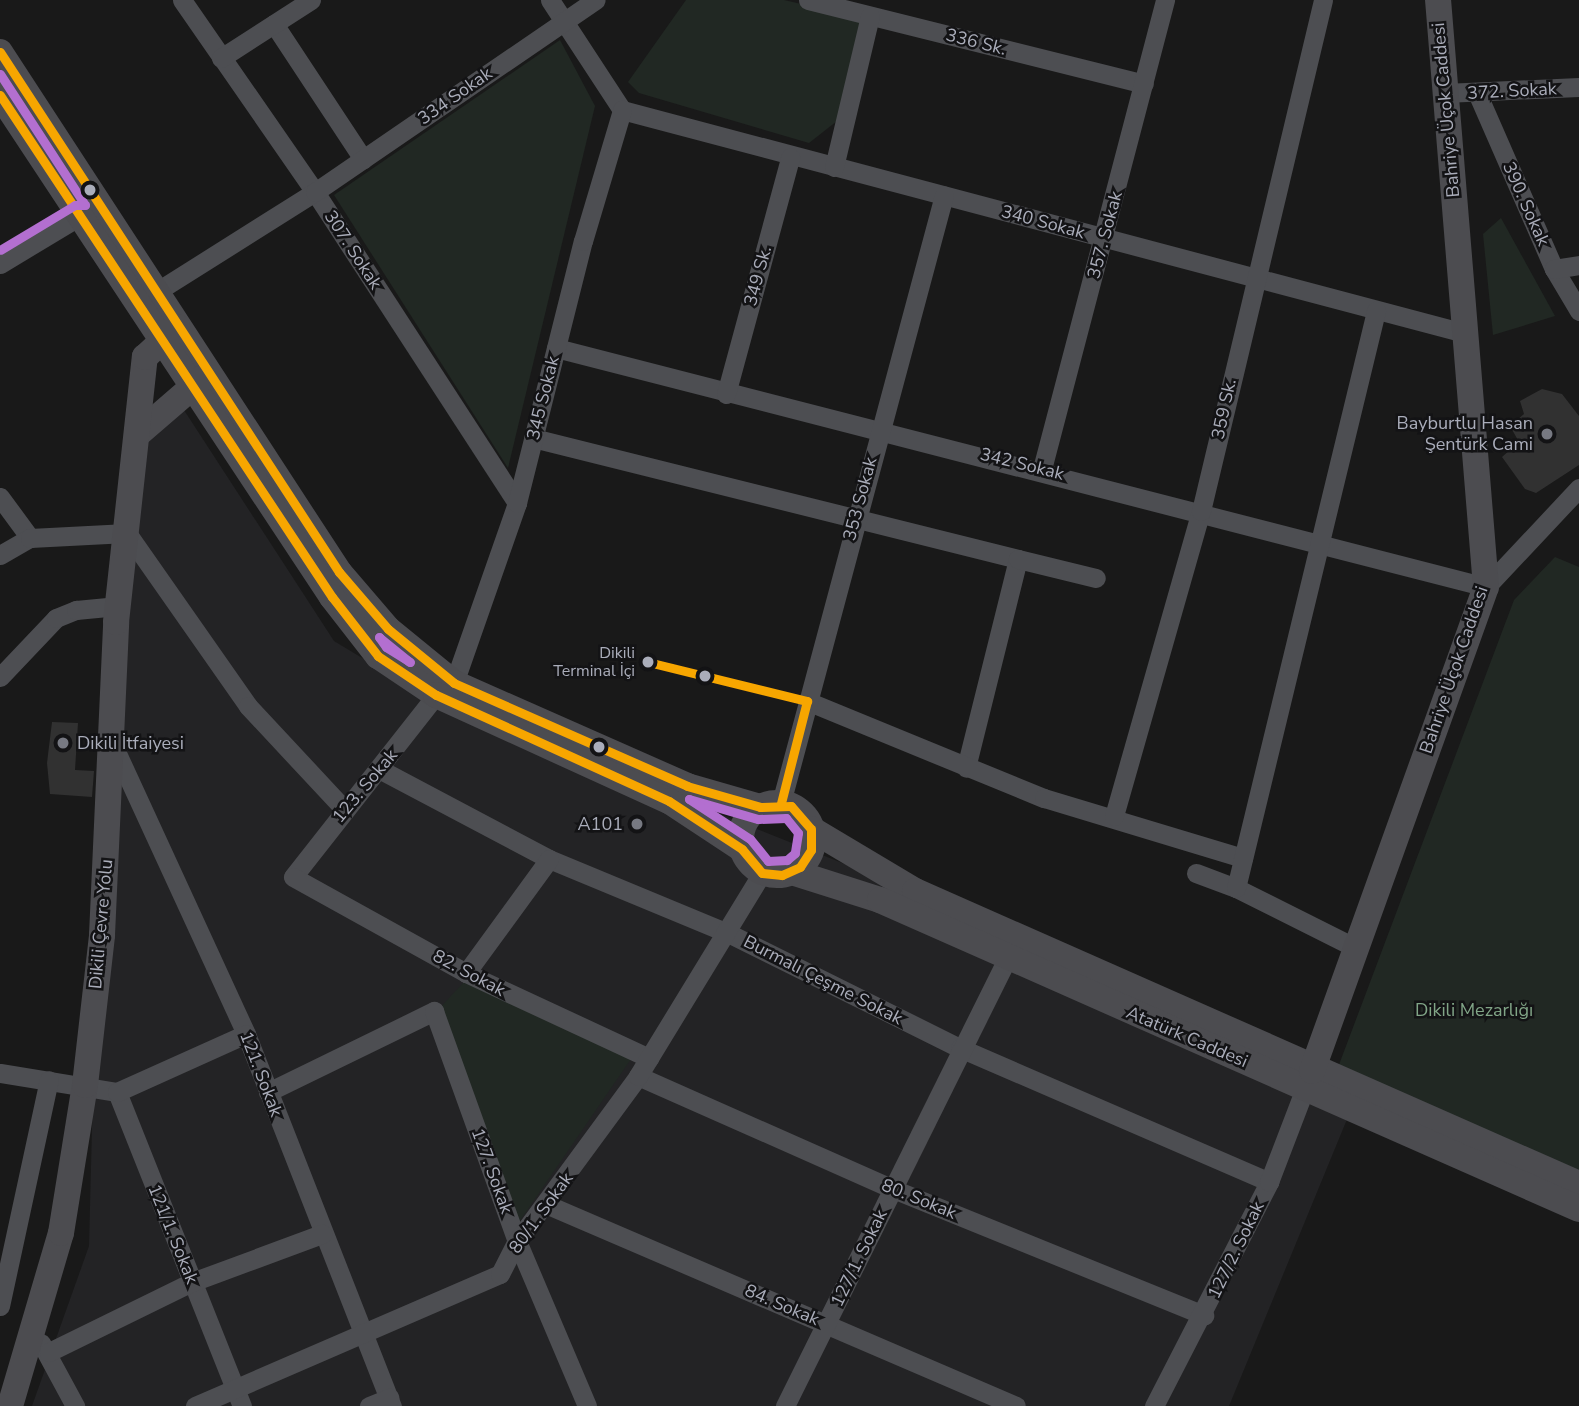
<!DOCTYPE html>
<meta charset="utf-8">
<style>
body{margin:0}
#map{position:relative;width:1579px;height:1406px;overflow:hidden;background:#191919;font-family:"Nunito Sans",sans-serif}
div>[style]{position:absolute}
.built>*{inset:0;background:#232325}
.green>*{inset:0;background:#212823}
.building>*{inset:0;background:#313131}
.street>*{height:19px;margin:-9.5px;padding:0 9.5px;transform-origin:9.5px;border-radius:9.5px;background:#4d4e52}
.secondary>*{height:26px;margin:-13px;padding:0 13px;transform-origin:13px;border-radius:13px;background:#4c4c50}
.secondary>.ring{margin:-13px;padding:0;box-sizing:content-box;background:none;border:26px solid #4c4c50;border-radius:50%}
.bus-1>*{height:9px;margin:-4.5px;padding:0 4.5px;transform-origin:4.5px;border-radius:4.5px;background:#f7a600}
.bus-2>*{height:9px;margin:-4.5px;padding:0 4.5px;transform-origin:4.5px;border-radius:4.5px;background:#b36fd0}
.dots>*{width:19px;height:19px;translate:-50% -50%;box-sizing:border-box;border:4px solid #131315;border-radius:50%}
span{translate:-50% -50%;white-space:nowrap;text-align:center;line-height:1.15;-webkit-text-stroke:5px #131315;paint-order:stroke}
.bus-label{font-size:16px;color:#aaadba}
.right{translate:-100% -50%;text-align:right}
.street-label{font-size:18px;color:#aaadba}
.poi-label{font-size:18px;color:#aaadba}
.left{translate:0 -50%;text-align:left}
.park-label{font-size:18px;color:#81a587}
</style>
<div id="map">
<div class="built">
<i style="clip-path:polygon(182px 407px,334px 641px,427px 697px,985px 920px,1357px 1095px,1229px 1406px,32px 1406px,89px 1246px,101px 774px,146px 443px)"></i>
</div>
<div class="green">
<i style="clip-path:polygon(686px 0,784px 0,861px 18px,837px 121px,809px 143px,639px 93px,628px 82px)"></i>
<i style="clip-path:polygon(560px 40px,595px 106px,508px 468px,334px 195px)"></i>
<i style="clip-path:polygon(1501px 218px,1555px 316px,1493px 335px,1483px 234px)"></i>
<i style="clip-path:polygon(1555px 557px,1579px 567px,1579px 1173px,1337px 1070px,1514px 600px)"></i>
<i style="clip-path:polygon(464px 982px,631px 1059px,517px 1225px,435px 1013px)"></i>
</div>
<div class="building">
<i style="clip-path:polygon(1542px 389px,1562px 394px,1579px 416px,1579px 465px,1536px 493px,1525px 489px,1502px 457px,1519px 442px,1510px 426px,1524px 414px,1520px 401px)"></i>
<i style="clip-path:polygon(52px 722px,78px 723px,75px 770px,94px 771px,92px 797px,50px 794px,47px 763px)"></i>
</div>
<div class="street">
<i style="left:182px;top:0;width:234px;rotate:55.3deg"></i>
<i style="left:315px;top:192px;width:371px;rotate:57deg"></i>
<i style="left:550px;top:0;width:131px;rotate:56.8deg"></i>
<i style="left:808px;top:0;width:346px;rotate:14deg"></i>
<i style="left:274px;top:24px;width:162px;rotate:56.6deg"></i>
<i style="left:221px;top:58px;width:107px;rotate:-32.8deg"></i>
<i style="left:1445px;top:93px;width:134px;rotate:-2.6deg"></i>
<i style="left:1478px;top:95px;width:190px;rotate:66.4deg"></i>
<i style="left:1554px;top:269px;width:49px;rotate:59.2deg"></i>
<i style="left:622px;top:110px;width:871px;rotate:14.83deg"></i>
<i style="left:834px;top:167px;width:155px;rotate:-76.6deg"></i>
<i style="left:0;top:264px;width:93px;rotate:-31deg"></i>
<i style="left:1554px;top:269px;width:25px;rotate:-9deg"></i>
<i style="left:156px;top:292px;width:188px;rotate:-32.2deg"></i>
<i style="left:315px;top:192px;width:340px;rotate:-34.4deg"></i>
<i style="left:556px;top:348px;width:960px;rotate:14.41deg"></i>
<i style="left:1486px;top:587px;width:136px;rotate:-46.8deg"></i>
<i style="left:726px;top:394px;width:245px;rotate:-74.8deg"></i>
<i style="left:533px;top:438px;width:500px;rotate:14deg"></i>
<i style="left:1018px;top:559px;width:215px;rotate:104deg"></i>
<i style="left:1042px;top:469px;width:485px;rotate:-75.3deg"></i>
<i style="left:0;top:497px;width:51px;rotate:53.8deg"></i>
<i style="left:0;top:555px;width:34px;rotate:-30deg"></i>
<i style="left:30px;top:538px;width:97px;rotate:-3deg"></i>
<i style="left:127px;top:533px;width:211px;rotate:55deg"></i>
<i style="left:248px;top:706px;width:141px;rotate:47deg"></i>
<i style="left:1018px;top:559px;width:80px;rotate:13.7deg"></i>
<i style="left:0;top:677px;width:81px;rotate:-46.5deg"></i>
<i style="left:56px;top:618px;width:22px;rotate:-22deg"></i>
<i style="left:76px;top:610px;width:42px;rotate:-5.4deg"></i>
<i style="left:454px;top:683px;width:191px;rotate:-70.7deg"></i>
<i style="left:517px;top:503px;width:270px;rotate:-75.9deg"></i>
<i style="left:583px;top:241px;width:137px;rotate:-73.4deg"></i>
<i style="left:436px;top:695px;width:231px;rotate:128.2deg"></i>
<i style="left:293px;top:877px;width:198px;rotate:29deg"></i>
<i style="left:466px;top:973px;width:202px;rotate:24.9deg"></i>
<i style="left:807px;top:701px;width:256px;rotate:22.3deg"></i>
<i style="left:1044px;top:798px;width:208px;rotate:16.8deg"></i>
<i style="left:115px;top:749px;width:314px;rotate:65.3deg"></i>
<i style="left:246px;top:1034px;width:400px;rotate:68.6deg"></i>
<i style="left:381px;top:770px;width:190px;rotate:27.9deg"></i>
<i style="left:549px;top:859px;width:194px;rotate:22.5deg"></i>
<i style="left:728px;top:933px;width:259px;rotate:26.4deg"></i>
<i style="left:960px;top:1048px;width:337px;rotate:23.4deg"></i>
<i style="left:781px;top:803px;width:629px;rotate:-74.99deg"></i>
<i style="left:1114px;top:816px;width:317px;rotate:-74.1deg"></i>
<i style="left:1201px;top:511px;width:525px;rotate:-76.57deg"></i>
<i style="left:1196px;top:873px;width:43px;rotate:20.6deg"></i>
<i style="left:1356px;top:948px;width:134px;rotate:-153.4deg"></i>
<i style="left:1236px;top:888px;width:594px;rotate:-76.36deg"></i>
<i style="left:466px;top:973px;width:141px;rotate:-53.9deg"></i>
<i style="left:0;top:1073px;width:119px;rotate:9.2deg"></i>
<i style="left:117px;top:1092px;width:338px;rotate:68.3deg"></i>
<i style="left:638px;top:1076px;width:279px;rotate:23.9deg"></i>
<i style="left:893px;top:1189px;width:336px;rotate:22.1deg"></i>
<i style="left:117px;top:1092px;width:141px;rotate:-24.2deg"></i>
<i style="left:268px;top:1092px;width:185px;rotate:-26deg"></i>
<i style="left:434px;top:1011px;width:245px;rotate:70.2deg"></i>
<i style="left:517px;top:1241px;width:179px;rotate:67deg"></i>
<i style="left:548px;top:1205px;width:509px;rotate:23.24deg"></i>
<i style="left:0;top:1306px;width:231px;rotate:-77.8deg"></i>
<i style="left:41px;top:1343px;width:72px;rotate:61.6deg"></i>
<i style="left:49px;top:1352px;width:159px;rotate:-26.1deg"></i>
<i style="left:192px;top:1282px;width:139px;rotate:-20.3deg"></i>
<i style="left:195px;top:1406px;width:332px;rotate:-23.4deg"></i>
<i style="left:500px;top:1274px;width:37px;rotate:-63deg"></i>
<i style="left:517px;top:1241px;width:205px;rotate:-53.7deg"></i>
<i style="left:638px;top:1076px;width:238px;rotate:-58.6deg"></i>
<i style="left:369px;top:1406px;width:22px;rotate:-22deg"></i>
<i style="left:785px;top:1406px;width:498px;rotate:-63.6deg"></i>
<i style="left:1154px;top:1406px;width:252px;rotate:-62.8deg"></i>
<i style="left:1269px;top:1182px;width:101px;rotate:-69deg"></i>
</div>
<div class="secondary">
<i style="left:0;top:52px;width:621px;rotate:56.9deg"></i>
<i style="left:339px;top:572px;width:75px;rotate:49.3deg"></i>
<i style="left:388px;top:629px;width:85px;rotate:39.3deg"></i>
<i style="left:454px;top:683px;width:255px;rotate:23.8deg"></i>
<i style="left:687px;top:786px;width:76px;rotate:16deg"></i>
<i style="left:0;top:95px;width:602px;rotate:56.52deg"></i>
<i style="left:332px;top:597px;width:75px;rotate:52.1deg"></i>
<i style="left:378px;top:656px;width:70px;rotate:33.9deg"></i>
<i style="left:436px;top:695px;width:256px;rotate:24.5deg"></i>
<i style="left:669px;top:801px;width:87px;rotate:33.3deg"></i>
<i style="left:138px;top:434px;width:87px;rotate:-40.8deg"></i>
<i class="ring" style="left:741px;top:803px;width:46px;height:46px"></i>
<i style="left:811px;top:829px;width:121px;rotate:30.8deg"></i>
<i style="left:915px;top:891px;width:726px;rotate:23.81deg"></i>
<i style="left:792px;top:872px;width:92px;rotate:17.7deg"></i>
<i style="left:880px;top:900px;width:764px;rotate:23.85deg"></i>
<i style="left:1312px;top:1071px;width:514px;rotate:-70.23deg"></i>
<i style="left:1486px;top:587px;width:589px;rotate:-94.67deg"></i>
<i style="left:10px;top:1406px;width:180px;rotate:-73.6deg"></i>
<i style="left:61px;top:1233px;width:150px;rotate:-80.8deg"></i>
<i style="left:85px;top:1085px;width:151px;rotate:-83.5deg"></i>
<i style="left:102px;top:935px;width:313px;rotate:-87.4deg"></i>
<i style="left:116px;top:622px;width:267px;rotate:-83.8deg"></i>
<i style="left:145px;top:357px;width:44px;rotate:-43.2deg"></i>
</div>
<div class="bus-1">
<i style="left:0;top:52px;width:621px;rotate:56.9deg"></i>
<i style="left:339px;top:572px;width:75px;rotate:49.3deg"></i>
<i style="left:388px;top:629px;width:85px;rotate:39.3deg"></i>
<i style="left:454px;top:683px;width:255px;rotate:23.8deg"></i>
<i style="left:687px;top:786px;width:76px;rotate:16deg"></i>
<i style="left:760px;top:807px;width:31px;rotate:-2deg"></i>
<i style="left:791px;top:806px;width:30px;rotate:49deg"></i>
<i style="left:811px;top:829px;width:21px;rotate:90deg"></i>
<i style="left:811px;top:850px;width:20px;rotate:123deg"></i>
<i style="left:800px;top:867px;width:20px;rotate:156deg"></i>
<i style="left:782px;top:875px;width:20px;rotate:-174deg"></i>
<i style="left:762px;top:873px;width:31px;rotate:-130deg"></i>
<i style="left:742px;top:849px;width:87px;rotate:-146.7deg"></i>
<i style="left:669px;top:801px;width:256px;rotate:-155.5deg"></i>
<i style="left:436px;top:695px;width:70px;rotate:-146.1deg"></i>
<i style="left:378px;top:656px;width:75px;rotate:-127.9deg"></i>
<i style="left:332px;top:597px;width:602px;rotate:-123.48deg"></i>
<i style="left:648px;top:662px;width:164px;rotate:13.8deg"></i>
<i style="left:807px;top:701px;width:105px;rotate:104.3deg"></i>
</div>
<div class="bus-2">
<i style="left:0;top:74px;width:156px;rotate:57deg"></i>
<i style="left:85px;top:205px;width:10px;rotate:180deg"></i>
<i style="left:75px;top:205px;width:87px;rotate:149deg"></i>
<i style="left:379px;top:637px;width:1px;rotate:45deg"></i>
<i style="left:380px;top:638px;width:38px;rotate:39deg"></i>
<i style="left:410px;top:662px;width:28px;rotate:-148deg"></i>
<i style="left:386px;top:647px;width:12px;rotate:-125deg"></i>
<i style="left:689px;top:799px;width:72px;rotate:16.2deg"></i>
<i style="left:758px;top:819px;width:28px;rotate:-2deg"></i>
<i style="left:786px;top:818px;width:19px;rotate:51deg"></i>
<i style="left:798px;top:833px;width:20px;rotate:99deg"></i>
<i style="left:795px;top:853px;width:11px;rotate:139deg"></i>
<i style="left:787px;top:860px;width:19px;rotate:177deg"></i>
<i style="left:768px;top:861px;width:28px;rotate:-129deg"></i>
<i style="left:750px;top:839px;width:73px;rotate:-146.7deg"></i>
</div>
<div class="dots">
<i style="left:90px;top:190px;background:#aaadba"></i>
<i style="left:1547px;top:434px;background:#777982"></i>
<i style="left:648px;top:662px;background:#aaadba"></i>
<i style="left:705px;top:676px;background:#aaadba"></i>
<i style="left:63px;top:743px;background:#777982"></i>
<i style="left:599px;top:747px;background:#aaadba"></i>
<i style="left:637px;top:824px;background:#777982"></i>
</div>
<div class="bus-label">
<span class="right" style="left:635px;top:662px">Dikili<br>Terminal İçi</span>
</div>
<div class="street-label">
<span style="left:976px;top:42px;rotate:14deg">336 Sk.</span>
<span style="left:1512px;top:91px;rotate:-3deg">372. Sokak</span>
<span style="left:455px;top:96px;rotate:-35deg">334 Sokak</span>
<span style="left:1446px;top:110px;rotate:-95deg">Bahriye Üçok Caddesi</span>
<span style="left:1526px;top:204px;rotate:66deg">390. Sokak</span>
<span style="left:1043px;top:222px;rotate:15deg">340 Sokak</span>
<span style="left:1105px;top:235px;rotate:-75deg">357. Sokak</span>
<span style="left:353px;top:250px;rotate:57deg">307. Sokak</span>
<span style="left:758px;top:276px;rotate:-75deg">349 Sk.</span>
<span style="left:543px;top:398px;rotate:-76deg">345 Sokak</span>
<span style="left:1224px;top:409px;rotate:-78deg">359 Sk.</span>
<span style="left:1022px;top:464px;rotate:14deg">342 Sokak</span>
<span style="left:860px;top:499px;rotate:-75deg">353 Sokak</span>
<span style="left:1454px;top:670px;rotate:-71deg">Bahriye Üçok Caddesi</span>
<span style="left:365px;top:786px;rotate:-50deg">123. Sokak</span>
<span style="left:101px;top:924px;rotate:-85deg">Dikili Çevre Yolu</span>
<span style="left:469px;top:973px;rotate:28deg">82. Sokak</span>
<span style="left:823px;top:980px;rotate:27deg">Burmalı Çeşme Sokak</span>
<span style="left:1187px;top:1037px;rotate:23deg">Atatürk Caddesi</span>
<span style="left:261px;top:1074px;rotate:69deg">121. Sokak</span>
<span style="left:492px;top:1171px;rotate:70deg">127. Sokak</span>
<span style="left:919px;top:1199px;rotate:22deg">80. Sokak</span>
<span style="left:541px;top:1213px;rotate:-54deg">80/1. Sokak</span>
<span style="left:173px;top:1234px;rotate:68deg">121/1. Sokak</span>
<span style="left:1236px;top:1250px;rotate:-64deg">127/2. Sokak</span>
<span style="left:859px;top:1258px;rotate:-64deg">127/1. Sokak</span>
<span style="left:782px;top:1305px;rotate:23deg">84. Sokak</span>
</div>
<div class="poi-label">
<span class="right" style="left:1533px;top:434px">Bayburtlu Hasan<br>Şentürk Cami</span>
<span class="left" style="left:77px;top:743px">Dikili İtfaiyesi</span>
<span class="right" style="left:623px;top:824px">A101</span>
</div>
<div class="park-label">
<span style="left:1474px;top:1010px">Dikili Mezarlığı</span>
</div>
</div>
